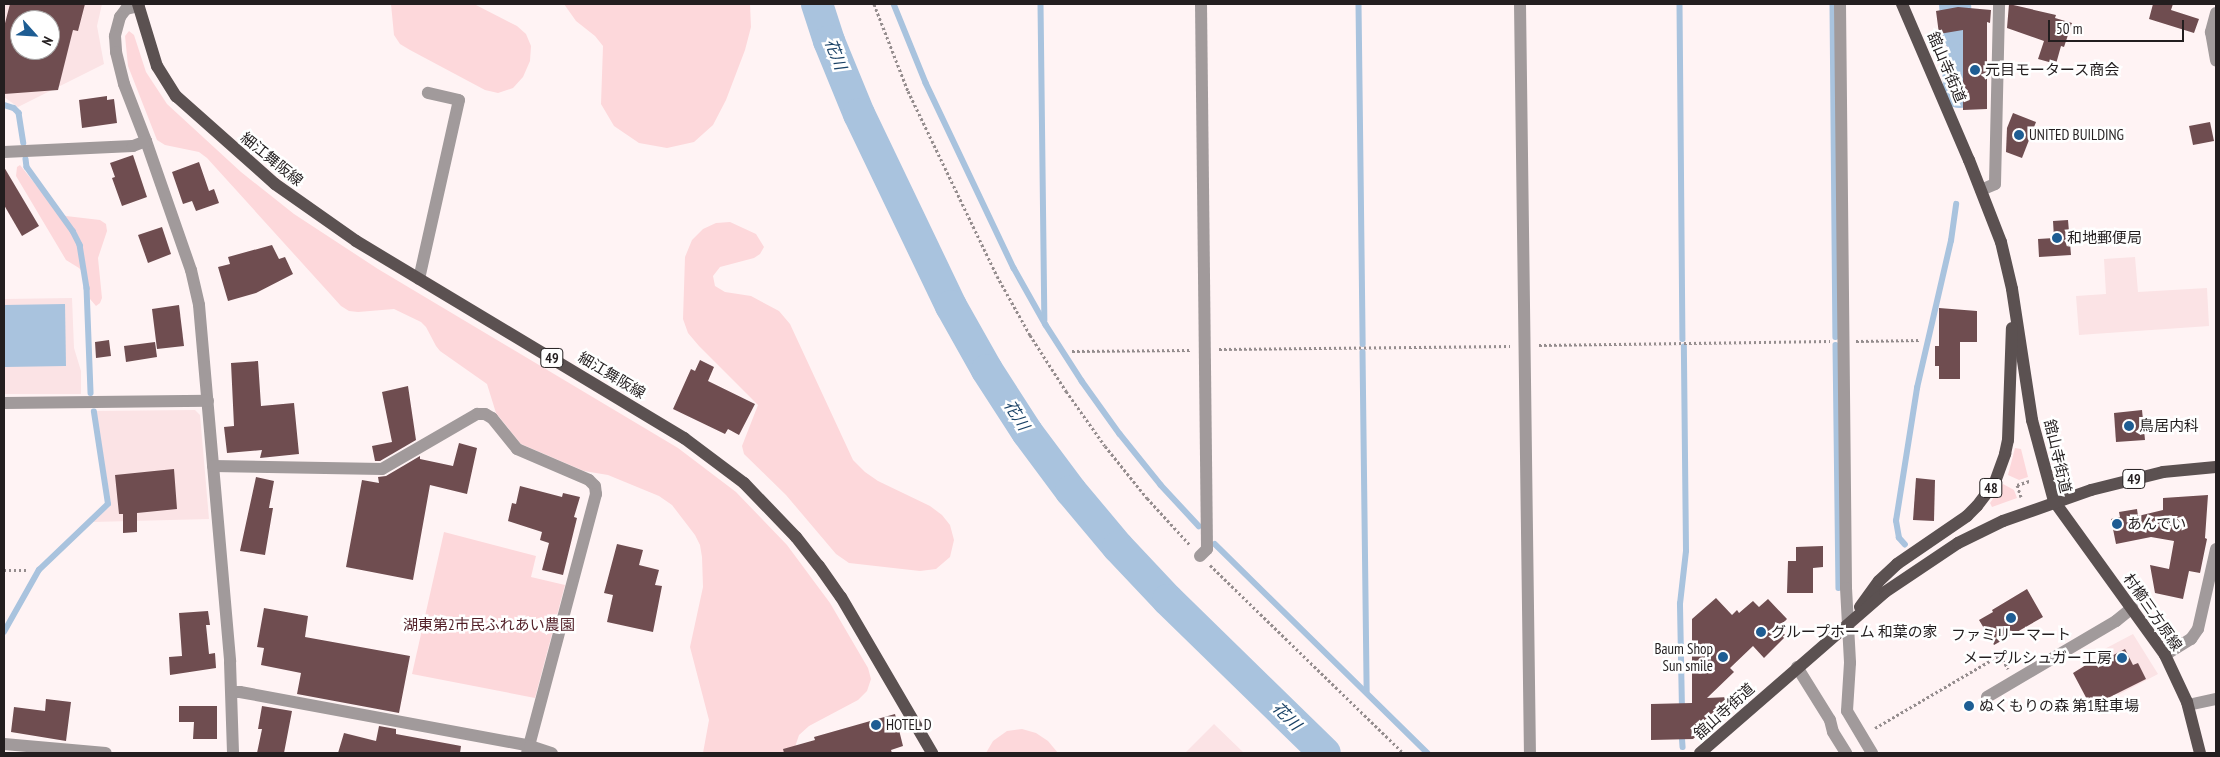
<!DOCTYPE html>
<meta charset="utf-8">
<style>
body{margin:0}
#map{position:relative;width:2220px;height:757px;overflow:hidden;background:#fff3f4;font-family:"PT Sans Narrow","Noto Sans JP",sans-serif}
div>[style]{position:absolute}
.built>*{inset:0;background:#fbe3e5}
.green>*{inset:0;background:#fdd8db}
.water>*{inset:0;background:#a9c3de}
.stream>*{height:5.5px;margin:-2.75px;padding:0 2.75px;transform-origin:2.75px;border-radius:2.75px;background:#a9c3de}
.river>*{height:32px;margin:-16px;padding:0 16px;transform-origin:16px;border-radius:16px;background:#a9c3de}
.building>*{inset:0;background:#6f4d50}
.path>*{height:3px;margin-top:-1.5px;transform-origin:0;background:repeating-linear-gradient(90deg,#958d8e 0 2.5px,transparent 0 5px)}
.minor>*{height:12px;margin:-6px;padding:0 6px;transform-origin:6px;border-radius:6px;background:#a19a9b}
.major>*{height:12px;margin:-6px;padding:0 6px;transform-origin:6px;border-radius:6px;background:#5b5151}
.dots>*{width:14px;height:14px;translate:-50% -50%;box-sizing:border-box;border:2px solid #fff;border-radius:50%}
span{translate:-50% -50%;white-space:nowrap;text-align:center;line-height:1.15;-webkit-text-stroke:5px #fff;paint-order:stroke}
.shield-label span{padding:1px 4px;background:#fff;border:1px solid;border-radius:4px;-webkit-text-stroke-width:0}
.shield-label{font-size:14px;color:#231e1f;font-weight:700}
.street-label{font-size:15px;color:#231e1f}
.poi-label{font-size:15px;color:#231e1f}
.left{translate:0 -50%;text-align:left}
.right{translate:-100% -50%;text-align:right}
.park-label{font-size:15px;color:#4f1c24}
.water-label{font-size:16px;color:#1b4367;font-style:italic}
.frame{position:absolute;inset:0;border:5px solid #231e1f;pointer-events:none}
.north{position:absolute;left:10px;top:10px;width:50px;height:50px;box-sizing:border-box;background:#fff;border:1px solid #a7a5a5;border-radius:50%;rotate:116deg;font-size:14px;font-weight:700;line-height:20px;text-align:center;color:#231e1f}
.north::after{content:'';display:block;margin:auto;width:18px;height:22px;background:#1e5d93;clip-path:polygon(50% 0,100% 100%,50% 72%,0 100%)}
.scale{position:absolute;left:2048px;top:20px;width:136px;height:22px;box-sizing:border-box;border:2px solid #231e1f;border-top:0;padding-left:6px;font-size:15px;line-height:18px;white-space:nowrap;color:#231e1f;-webkit-text-stroke:4px #fff;paint-order:stroke}
</style>
<div id="map">
<div class="built">
<i style="clip-path:polygon(evenodd,4px 4px,102px 4px,97px 26px,104px 64px,18px 107px,4px 97px,4px 4px,20px 20px,50px 20px,50px 50px,20px 50px,20px 20px)"></i>
<i style="clip-path:polygon(2135px 257px,2138px 292px,2207px 288px,2209px 326px,2079px 335px,2076px 296px,2106px 294px,2104px 259px)"></i>
<i style="clip-path:polygon(72px 298px,74px 348px,81px 371px,81px 394px,4px 394px,4px 299px)"></i>
<i style="clip-path:polygon(195px 410px,200px 415px,209px 519px,93px 522px,111px 505px,96px 411px)"></i>
<i style="clip-path:polygon(2133px 634px,2158px 674px,2118px 695px,2097px 653px)"></i>
<i style="clip-path:polygon(1214px 724px,1244px 753px,1185px 753px)"></i>
</div>
<div class="green">
<i style="clip-path:polygon(391px 4px,474px 4px,517px 26px,526px 34px,531px 46px,530px 61px,523px 77px,513px 88px,498px 93px,485px 90px,410px 50px,400px 44px,394px 35px)"></i>
<i style="clip-path:polygon(564px 4px,750px 4px,751px 27px,745px 50px,726px 100px,713px 125px,694px 142px,667px 148px,639px 143px,614px 126px,601px 104px,603px 46px,595px 36px,576px 21px)"></i>
<i style="clip-path:polygon(129px 31px,134px 35px,146px 72px,167px 104px,241px 172px,294px 214px,378px 269px,678px 448px,736px 492px,787px 545px,830px 603px,868px 668px,871px 679px,867px 691px,858px 700px,809px 726px,799px 735px,793px 753px,703px 753px,709px 720px,690px 647px,703px 587px,702px 557px,700px 545px,695px 535px,672px 505px,659px 496px,608px 475px,584px 471px,521px 444px,496px 413px,487px 384px,440px 351px,436px 346px,426px 327px,421px 322px,394px 309px,358px 312px,349px 311px,341px 306px,207px 158px,199px 152px,165px 145px,157px 140px,128px 66px,125px 36px)"></i>
<i style="clip-path:polygon(20px 165px,56px 210px,66px 216px,100px 220px,106px 224px,107px 231px,98px 258px,102px 298px,100px 303px,96px 306px,90px 299px,87px 277px,79px 268px,66px 260px,16px 176px,17px 167px)"></i>
<i style="clip-path:polygon(730px 222px,756px 234px,764px 247px,760px 254px,754px 258px,720px 267px,713px 276px,715px 286px,725px 292px,751px 296px,779px 311px,790px 324px,853px 460px,865px 472px,878px 481px,930px 506px,942px 515px,950px 525px,954px 540px,950px 557px,936px 569px,920px 571px,849px 563px,836px 554px,786px 495px,744px 454px,742px 446px,758px 405px,699px 346px,688px 333px,683px 319px,685px 257px,692px 240px,703px 229px,716px 223px)"></i>
<i style="clip-path:polygon(2015px 448px,2021px 449px,2028px 477px,2019px 480px,2008px 475px)"></i>
<i style="clip-path:polygon(2003px 484px,2014px 490px,2017px 498px,1992px 507px,1990px 503px)"></i>
<i style="clip-path:polygon(444px 532px,536px 556px,531px 577px,565px 585px,535px 698px,412px 674px)"></i>
<i style="clip-path:polygon(1022px 729px,1036px 733px,1048px 741px,1058px 753px,986px 753px,993px 741px,1007px 731px)"></i>
</div>
<div class="water">
<i style="clip-path:polygon(65px 304px,66px 366px,5px 367px,4px 305px)"></i>
</div>
<div class="stream">
<i style="left:894px;top:4px;width:85px;rotate:67.9deg"></i>
<i style="left:926px;top:83px;width:205px;rotate:64.6deg"></i>
<i style="left:1014px;top:268px;width:65px;rotate:60.7deg"></i>
<i style="left:1046px;top:325px;width:67px;rotate:57.3deg"></i>
<i style="left:1082px;top:381px;width:65px;rotate:54.4deg"></i>
<i style="left:1120px;top:434px;width:65px;rotate:51.2deg"></i>
<i style="left:1161px;top:485px;width:56px;rotate:47.2deg"></i>
<i style="left:1041px;top:4px;width:316px;rotate:89.3deg"></i>
<i style="left:1359px;top:4px;width:340px;rotate:89.3deg"></i>
<i style="left:1680px;top:4px;width:335px;rotate:89.5deg"></i>
<i style="left:1833px;top:4px;width:333px;rotate:89.5deg"></i>
<i style="left:4px;top:105px;width:10px;rotate:17deg"></i>
<i style="left:14px;top:108px;width:7px;rotate:45deg"></i>
<i style="left:19px;top:113px;width:30px;rotate:81deg"></i>
<i style="left:26px;top:159px;width:8px;rotate:83deg"></i>
<i style="left:27px;top:167px;width:79px;rotate:54.3deg"></i>
<i style="left:73px;top:231px;width:16px;rotate:63deg"></i>
<i style="left:80px;top:245px;width:44px;rotate:80.8deg"></i>
<i style="left:87px;top:288px;width:105px;rotate:87.8deg"></i>
<i style="left:1836px;top:345px;width:243px;rotate:89.3deg"></i>
<i style="left:1363px;top:352px;width:339px;rotate:89.3deg"></i>
<i style="left:1215px;top:544px;width:298px;rotate:44.5deg"></i>
<i style="left:1905px;top:545px;width:9px;rotate:-131deg"></i>
<i style="left:1899px;top:538px;width:17px;rotate:-100deg"></i>
<i style="left:1896px;top:521px;width:135px;rotate:-81deg"></i>
<i style="left:1917px;top:388px;width:151px;rotate:-77deg"></i>
<i style="left:1951px;top:241px;width:37px;rotate:-82deg"></i>
<i style="left:4px;top:632px;width:71px;rotate:-60.6deg"></i>
<i style="left:39px;top:570px;width:95px;rotate:-43.7deg"></i>
<i style="left:108px;top:504px;width:93px;rotate:-98.7deg"></i>
<i style="left:1682px;top:710px;width:106px;rotate:-91.1deg"></i>
<i style="left:1680px;top:604px;width:53px;rotate:-83.5deg"></i>
<i style="left:1686px;top:551px;width:204px;rotate:-90.6deg"></i>
<i style="left:1682px;top:732px;width:15px;rotate:86deg"></i>
</div>
<div class="river">
<i style="left:817px;top:4px;width:39px;rotate:72deg"></i>
<i style="left:829px;top:41px;width:79px;rotate:67.7deg"></i>
<i style="left:859px;top:114px;width:213px;rotate:64.4deg"></i>
<i style="left:951px;top:306px;width:73px;rotate:60.6deg"></i>
<i style="left:987px;top:370px;width:74px;rotate:57.2deg"></i>
<i style="left:1027px;top:432px;width:74px;rotate:53.3deg"></i>
<i style="left:1071px;top:491px;width:73px;rotate:50deg"></i>
<i style="left:1118px;top:547px;width:73px;rotate:46.7deg"></i>
<i style="left:1168px;top:600px;width:219px;rotate:44.3deg"></i>
<i style="left:1955px;top:4px;width:30px;rotate:86deg"></i>
<i style="left:1958px;top:60px;width:32px;rotate:88deg"></i>
</div>
<div class="building">
<i style="clip-path:polygon(evenodd,10px 4px,85px 4px,78px 31px,73px 30px,58px 90px,4px 94px,4px 27px,10px 4px,20px 20px,50px 20px,50px 50px,20px 50px,20px 20px)"></i>
<i style="clip-path:polygon(2009px 4px,2056px 15px,2055px 18px,2072px 23px,2064px 47px,2061px 46px,2056px 64px,2038px 59px,2044px 41px,2007px 28px)"></i>
<i style="clip-path:polygon(2153px 4px,2173px 4px,2171px 10px,2199px 19px,2194px 33px,2149px 19px)"></i>
<i style="clip-path:polygon(1958px 7px,1991px 10px,1990px 23px,1987px 22px,1987px 109px,1963px 110px,1963px 30px,1939px 34px,1936px 11px)"></i>
<i style="clip-path:polygon(107px 96px,107px 100px,114px 99px,117px 123px,82px 128px,79px 100px)"></i>
<i style="clip-path:polygon(2013px 113px,2036px 122px,2022px 158px,2006px 152px,2007px 128px)"></i>
<i style="clip-path:polygon(2210px 122px,2214px 141px,2193px 145px,2189px 126px)"></i>
<i style="clip-path:polygon(133px 155px,147px 197px,122px 206px,112px 178px,115px 177px,110px 163px)"></i>
<i style="clip-path:polygon(199px 162px,209px 191px,214px 189px,219px 203px,196px 211px,192px 201px,183px 204px,172px 172px)"></i>
<i style="clip-path:polygon(4px 167px,39px 226px,22px 236px,4px 205px)"></i>
<i style="clip-path:polygon(2068px 220px,2071px 255px,2039px 257px,2038px 239px,2054px 238px,2053px 221px)"></i>
<i style="clip-path:polygon(162px 227px,171px 254px,148px 263px,138px 235px)"></i>
<i style="clip-path:polygon(272px 245px,279px 259px,285px 257px,293px 274px,256px 293px,228px 301px,218px 267px,230px 264px,228px 257px)"></i>
<i style="clip-path:polygon(179px 305px,184px 346px,157px 349px,152px 309px)"></i>
<i style="clip-path:polygon(1939px 308px,1977px 311px,1977px 342px,1960px 342px,1960px 379px,1939px 379px,1939px 366px,1935px 366px,1935px 346px,1939px 346px)"></i>
<i style="clip-path:polygon(109px 340px,111px 356px,96px 358px,95px 342px)"></i>
<i style="clip-path:polygon(155px 342px,157px 357px,126px 362px,124px 346px)"></i>
<i style="clip-path:polygon(700px 360px,714px 367px,708px 381px,755px 404px,739px 435px,728px 429px,725px 434px,673px 409px,691px 369px,695px 371px)"></i>
<i style="clip-path:polygon(258px 361px,261px 406px,294px 403px,299px 454px,260px 458px,262px 450px,227px 453px,224px 427px,234px 426px,231px 363px)"></i>
<i style="clip-path:polygon(408px 386px,416px 440px,380px 461px,375px 461px,372px 446px,392px 442px,382px 392px)"></i>
<i style="clip-path:polygon(2142px 410px,2145px 440px,2116px 442px,2114px 413px)"></i>
<i style="clip-path:polygon(459px 443px,477px 448px,467px 494px,430px 485px,413px 580px,346px 567px,362px 480px,379px 483px,378px 477px,386px 476px,420px 456px,420px 459px,453px 466px)"></i>
<i style="clip-path:polygon(174px 469px,177px 509px,137px 513px,137px 532px,123px 533px,123px 514px,119px 514px,115px 475px)"></i>
<i style="clip-path:polygon(256px 477px,274px 481px,269px 508px,273px 508px,265px 555px,240px 551px)"></i>
<i style="clip-path:polygon(1916px 478px,1935px 480px,1934px 521px,1913px 520px)"></i>
<i style="clip-path:polygon(520px 486px,562px 497px,563px 493px,580px 497px,574px 517px,577px 518px,563px 575px,542px 570px,549px 543px,540px 540px,542px 532px,508px 521px,512px 503px,516px 504px)"></i>
<i style="clip-path:polygon(2208px 495px,2205px 538px,2207px 539px,2200px 573px,2189px 571px,2183px 599px,2155px 593px,2150px 565px,2169px 569px,2174px 541px,2151px 537px,2116px 544px,2111px 519px,2120px 517px,2119px 512px,2137px 509px,2138px 516px,2163px 510px,2163px 498px)"></i>
<i style="clip-path:polygon(617px 544px,643px 550px,639px 565px,659px 570px,655px 585px,662px 586px,653px 632px,607px 622px,613px 595px,604px 593px)"></i>
<i style="clip-path:polygon(1823px 546px,1823px 567px,1813px 568px,1813px 593px,1787px 593px,1788px 561px,1796px 561px,1796px 547px)"></i>
<i style="clip-path:polygon(2027px 589px,2043px 617px,1994px 645px,1979px 620px,1993px 612px,1992px 610px)"></i>
<i style="clip-path:polygon(1716px 598px,1732px 615px,1737px 610px,1739px 613px,1753px 601px,1759px 607px,1768px 599px,1787px 619px,1778px 628px,1786px 636px,1764px 658px,1753px 646px,1730px 668px,1734px 672px,1707px 698px,1729px 697px,1730px 716px,1715px 716px,1715px 720px,1705px 720px,1705px 728px,1693px 739px,1651px 740px,1651px 704px,1692px 703px,1692px 619px)"></i>
<i style="clip-path:polygon(264px 608px,308px 616px,305px 637px,410px 656px,399px 713px,297px 694px,301px 673px,261px 665px,264px 648px,257px 647px)"></i>
<i style="clip-path:polygon(208px 611px,210px 625px,206px 625px,209px 654px,215px 653px,216px 668px,170px 675px,169px 657px,182px 656px,179px 613px)"></i>
<i style="clip-path:polygon(2125px 649px,2133px 665px,2138px 663px,2146px 679px,2096px 704px,2095px 702px,2090px 705px,2073px 673px,2094px 660px,2096px 663px,2100px 662px)"></i>
<i style="clip-path:polygon(46px 699px,71px 702px,66px 741px,11px 732px,14px 707px,45px 711px)"></i>
<i style="clip-path:polygon(179px 706px,217px 706px,217px 739px,193px 739px,194px 722px,179px 722px)"></i>
<i style="clip-path:polygon(262px 706px,292px 711px,284px 753px,257px 753px,262px 729px,258px 729px)"></i>
<i style="clip-path:polygon(895px 714px,903px 746px,891px 750px,892px 753px,784px 753px,783px 749px,815px 740px,814px 737px)"></i>
<i style="clip-path:polygon(379px 726px,396px 729px,396px 734px,461px 746px,460px 753px,338px 753px,344px 733px,376px 741px)"></i>
</div>
<div class="path">
<i style="left:874px;top:4px;width:93px;rotate:68.7deg"></i>
<i style="left:908px;top:91px;width:205px;rotate:64.3deg"></i>
<i style="left:997px;top:276px;width:68px;rotate:60.8deg"></i>
<i style="left:1030px;top:335px;width:67px;rotate:57.3deg"></i>
<i style="left:1066px;top:391px;width:67px;rotate:54.7deg"></i>
<i style="left:1105px;top:446px;width:67px;rotate:51.1deg"></i>
<i style="left:1147px;top:498px;width:64px;rotate:47.5deg"></i>
<i style="left:1856px;top:341px;width:65px;rotate:-0.9deg"></i>
<i style="left:1539px;top:345px;width:291px;rotate:-0.8deg"></i>
<i style="left:1219px;top:349px;width:291px;rotate:-0.6deg"></i>
<i style="left:1072px;top:351px;width:118px;rotate:-0.5deg"></i>
<i style="left:2021px;top:497px;width:13px;rotate:-108deg"></i>
<i style="left:2017px;top:485px;width:13px;rotate:-18deg"></i>
<i style="left:1210px;top:565px;width:269px;rotate:44.2deg"></i>
<i style="left:4px;top:570px;width:24px"></i>
<i style="left:1875px;top:728px;width:145px;rotate:-30.3deg"></i>
<i style="left:2000px;top:655px;width:16px;rotate:60deg"></i>
</div>
<div class="minor">
<i style="left:1520px;top:4px;width:749px;rotate:89.24deg"></i>
<i style="left:1840px;top:4px;width:584px;rotate:89.41deg"></i>
<i style="left:1846px;top:588px;width:75px;rotate:86.9deg"></i>
<i style="left:1850px;top:663px;width:48px;rotate:93.6deg"></i>
<i style="left:1847px;top:711px;width:49px;rotate:59.2deg"></i>
<i style="left:139px;top:6px;width:13px;rotate:167deg"></i>
<i style="left:126px;top:9px;width:10px;rotate:127deg"></i>
<i style="left:120px;top:17px;width:20px;rotate:105deg"></i>
<i style="left:115px;top:36px;width:16px;rotate:86deg"></i>
<i style="left:116px;top:52px;width:33px;rotate:76deg"></i>
<i style="left:124px;top:84px;width:61px;rotate:68.9deg"></i>
<i style="left:146px;top:141px;width:137px;rotate:70.8deg"></i>
<i style="left:191px;top:270px;width:36px;rotate:77deg"></i>
<i style="left:199px;top:305px;width:358px;rotate:85deg"></i>
<i style="left:230px;top:662px;width:91px;rotate:88.1deg"></i>
<i style="left:2216px;top:13px;width:20px;rotate:105deg"></i>
<i style="left:2211px;top:32px;width:29px;rotate:80deg"></i>
<i style="left:4px;top:152px;width:129px;rotate:-2.7deg"></i>
<i style="left:133px;top:146px;width:14px;rotate:-21deg"></i>
<i style="left:1981px;top:190px;width:15px;rotate:-23deg"></i>
<i style="left:1995px;top:184px;width:180px;rotate:-88.7deg"></i>
<i style="left:419px;top:279px;width:183px;rotate:-77.4deg"></i>
<i style="left:459px;top:100px;width:32px;rotate:-167deg"></i>
<i style="left:4px;top:403px;width:204px;rotate:-0.6deg"></i>
<i style="left:213px;top:466px;width:169px;rotate:1deg"></i>
<i style="left:382px;top:469px;width:110px;rotate:-30.1deg"></i>
<i style="left:477px;top:414px;width:8px"></i>
<i style="left:485px;top:414px;width:8px;rotate:30deg"></i>
<i style="left:492px;top:418px;width:40px;rotate:51deg"></i>
<i style="left:517px;top:449px;width:78px;rotate:23.3deg"></i>
<i style="left:589px;top:480px;width:8px;rotate:45deg"></i>
<i style="left:595px;top:486px;width:8px;rotate:83deg"></i>
<i style="left:596px;top:494px;width:268px;rotate:104.9deg"></i>
<i style="left:1200px;top:556px;width:10px;rotate:-45deg"></i>
<i style="left:1207px;top:549px;width:545px;rotate:-90.63deg"></i>
<i style="left:2165px;top:655px;width:31px;rotate:-32deg"></i>
<i style="left:2191px;top:639px;width:12px;rotate:-55deg"></i>
<i style="left:2198px;top:629px;width:82px;rotate:-77.3deg"></i>
<i style="left:1797px;top:667px;width:62px;rotate:58.1deg"></i>
<i style="left:1830px;top:720px;width:12px;rotate:76deg"></i>
<i style="left:1833px;top:732px;width:25px;rotate:58deg"></i>
<i style="left:232px;top:692px;width:8px"></i>
<i style="left:240px;top:692px;width:295px;rotate:10.5deg"></i>
<i style="left:530px;top:746px;width:23px;rotate:18deg"></i>
<i style="left:1987px;top:697px;width:150px;rotate:-30.5deg"></i>
<i style="left:2116px;top:621px;width:21px;rotate:-39deg"></i>
<i style="left:2188px;top:705px;width:29px;rotate:-12deg"></i>
<i style="left:4px;top:744px;width:102px;rotate:5deg"></i>
</div>
<div class="major">
<i style="left:138px;top:4px;width:65px;rotate:73deg"></i>
<i style="left:157px;top:66px;width:36px;rotate:58deg"></i>
<i style="left:176px;top:96px;width:132px;rotate:41.6deg"></i>
<i style="left:275px;top:184px;width:99px;rotate:35.1deg"></i>
<i style="left:356px;top:241px;width:383px;rotate:31deg"></i>
<i style="left:684px;top:438px;width:75px;rotate:36.9deg"></i>
<i style="left:744px;top:483px;width:75px;rotate:46.1deg"></i>
<i style="left:796px;top:537px;width:37px;rotate:52deg"></i>
<i style="left:819px;top:566px;width:38px;rotate:55deg"></i>
<i style="left:841px;top:597px;width:181px;rotate:59.7deg"></i>
<i style="left:1902px;top:4px;width:170px;rotate:66.8deg"></i>
<i style="left:1969px;top:160px;width:88px;rotate:68.7deg"></i>
<i style="left:2001px;top:242px;width:48px;rotate:76.8deg"></i>
<i style="left:2012px;top:289px;width:133px;rotate:81.3deg"></i>
<i style="left:2032px;top:420px;width:84px;rotate:74.8deg"></i>
<i style="left:2054px;top:501px;width:190px;rotate:54.2deg"></i>
<i style="left:2165px;top:655px;width:52px;rotate:64.9deg"></i>
<i style="left:2187px;top:702px;width:53px;rotate:75.7deg"></i>
<i style="left:1860px;top:607px;width:32px;rotate:-54deg"></i>
<i style="left:1879px;top:581px;width:25px;rotate:-43deg"></i>
<i style="left:1897px;top:564px;width:85px;rotate:-34.4deg"></i>
<i style="left:1967px;top:516px;width:14px;rotate:-45deg"></i>
<i style="left:1977px;top:506px;width:30px;rotate:-53deg"></i>
<i style="left:1995px;top:482px;width:30px;rotate:-70deg"></i>
<i style="left:2005px;top:454px;width:14px;rotate:-78deg"></i>
<i style="left:2008px;top:440px;width:112px;rotate:-88deg"></i>
<i style="left:1700px;top:753px;width:245px;rotate:-41deg"></i>
<i style="left:1885px;top:592px;width:88px;rotate:-33.9deg"></i>
<i style="left:1958px;top:543px;width:50px;rotate:-26.1deg"></i>
<i style="left:2003px;top:521px;width:93px;rotate:-19.4deg"></i>
<i style="left:2091px;top:490px;width:74px;rotate:-14deg"></i>
<i style="left:2163px;top:472px;width:53px;rotate:-5.4deg"></i>
</div>
<div class="dots">
<i style="left:1975px;top:70px;background:#1e5d93"></i>
<i style="left:2019px;top:135px;background:#1e5d93"></i>
<i style="left:2057px;top:238px;background:#1e5d93"></i>
<i style="left:2129px;top:426px;background:#1e5d93"></i>
<i style="left:2117px;top:524px;background:#1e5d93"></i>
<i style="left:2011px;top:618px;background:#1e5d93"></i>
<i style="left:1761px;top:632px;background:#1e5d93"></i>
<i style="left:1723px;top:657px;background:#1e5d93"></i>
<i style="left:2122px;top:658px;background:#1e5d93"></i>
<i style="left:1969px;top:706px;background:#1e5d93"></i>
<i style="left:876px;top:725px;background:#1e5d93"></i>
</div>
<div class="shield-label">
<span style="left:552px;top:358px">49</span>
<span style="left:2134px;top:479px">49</span>
<span style="left:1991px;top:488px">48</span>
</div>
<div class="street-label">
<span style="left:1947px;top:67px;rotate:67deg">舘山寺街道</span>
<span style="left:272px;top:159px;rotate:39deg">細江舞阪線</span>
<span style="left:612px;top:375px;rotate:31deg">細江舞阪線</span>
<span style="left:2058px;top:456px;rotate:77deg">舘山寺街道</span>
<span style="left:2153px;top:612px;rotate:55deg">村櫛三方原線</span>
<span style="left:1724px;top:711px;rotate:-42deg">舘山寺街道</span>
</div>
<div class="poi-label">
<span class="left" style="left:1985px;top:70px">元目モータース商会</span>
<span class="left" style="left:2029px;top:135px">UNITED BUILDING</span>
<span class="left" style="left:2067px;top:238px">和地郵便局</span>
<span class="left" style="left:2139px;top:426px">鳥居内科</span>
<span class="left" style="left:2127px;top:524px">あんでい</span>
<span class="left" style="left:1771px;top:632px">グループホーム 和葉の家</span>
<span style="left:2011px;top:635px">ファミリーマート</span>
<span class="right" style="left:1713px;top:657px">Baum Shop<br>Sun smile</span>
<span class="right" style="left:2112px;top:658px">メープルシュガー工房</span>
<span class="left" style="left:1979px;top:706px">ぬくもりの森 第1駐車場</span>
<span class="left" style="left:886px;top:725px">HOTEL D</span>
</div>
<div class="park-label">
<span style="left:489px;top:625px">湖東第2市民ふれあい農園</span>
</div>
<div class="water-label">
<span style="left:836px;top:54px;rotate:69deg">花川</span>
<span style="left:1017px;top:415px;rotate:58deg">花川</span>
<span style="left:1287px;top:716px;rotate:45deg">花川</span>
</div>
<div class="frame"></div>
<div class="north">N</div>
<div class="scale">50 m</div>
</div>
